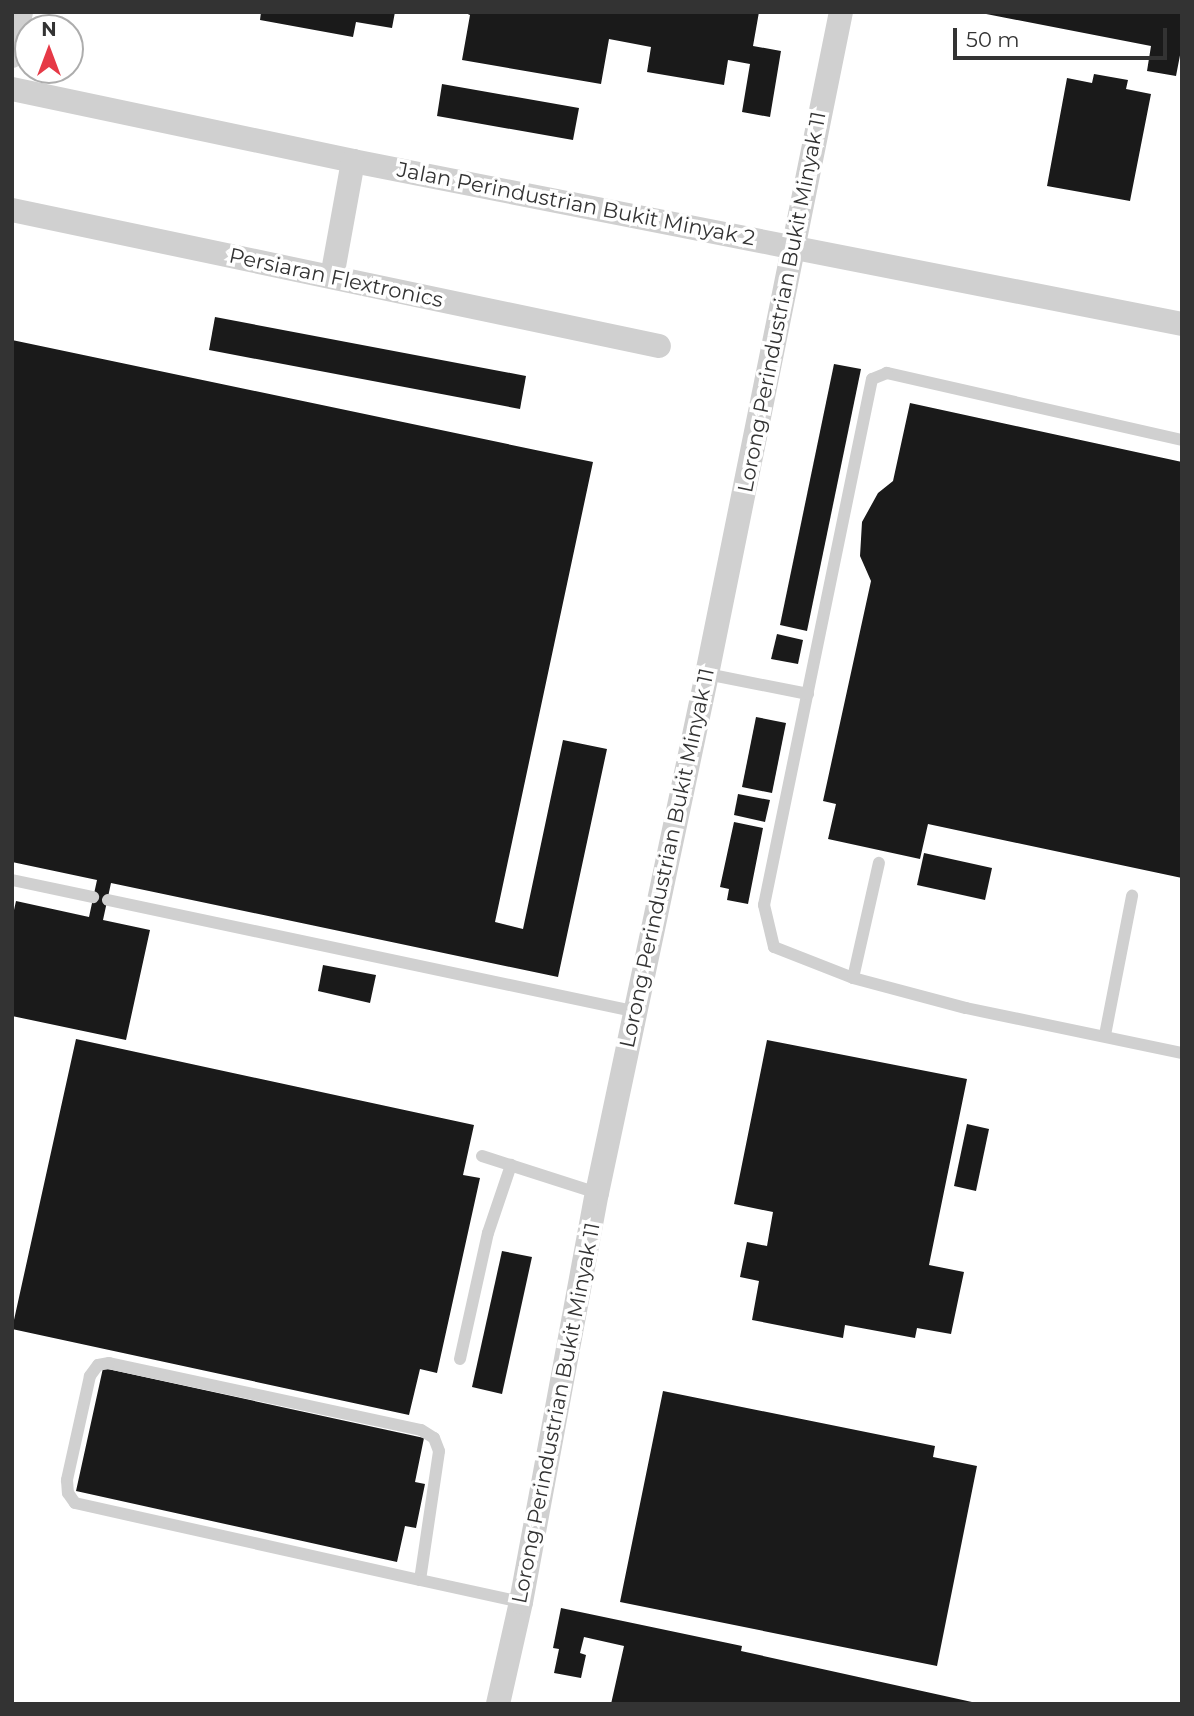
<!DOCTYPE html>
<style>
body{margin:0}
#map{position:relative;width:1194px;height:1716px;overflow:hidden;background:#fff;font-family:Montserrat,sans-serif}
div>[style]{position:absolute}
.building>*{inset:0;background:#1a1a1a}
.service>*{height:12px;margin:-6px;padding:0 6px;transform-origin:6px;border-radius:6px;background:#d0d0d0}
.minor>*{height:24px;margin:-12px;padding:0 12px;transform-origin:12px;border-radius:12px;background:#d0d0d0}
span{translate:-50% -50%;white-space:nowrap;text-align:center;line-height:1.15;-webkit-text-stroke:7px #fff;paint-order:stroke}
.street-label{font-size:21px;color:#333}
.frame{position:absolute;inset:0;border:14px solid #333;pointer-events:none}
.north{position:absolute;left:14px;top:14px;width:70px;height:70px;box-sizing:border-box;background:#fff;border:2px solid #adadad;border-radius:50%;rotate:0deg;font-size:19px;font-weight:700;line-height:28px;text-align:center;color:#333}
.north::after{content:'';display:block;margin:auto;width:24px;height:32px;background:#e63946;clip-path:polygon(50% 0,100% 100%,50% 72%,0 100%)}
.scale{position:absolute;left:953px;top:28px;width:214px;height:32px;box-sizing:border-box;border:4px solid #333;border-top:0;padding-left:9px;font-size:21px;line-height:24px;white-space:nowrap;color:#333;-webkit-text-stroke:5px #fff;paint-order:stroke}
</style>
<div id="map">
<div class="building">
<i style="clip-path:polygon(261px 12px,395px 12px,392px 28px,356px 22px,353px 37px,260px 20px)"></i>
<i style="clip-path:polygon(463px 12px,759px 12px,753px 46px,781px 51px,770px 117px,742px 112px,750px 64px,728px 60px,724px 85px,647px 72px,651px 47px,609px 39px,601px 84px,462px 60px,470px 15px)"></i>
<i style="clip-path:polygon(976px 12px,1182px 12px,1182px 45px,1176px 76px,1147px 71px,1151px 46px)"></i>
<i style="clip-path:polygon(1094px 74px,1128px 80px,1126px 89px,1151px 94px,1130px 201px,1047px 186px,1067px 78px,1092px 83px)"></i>
<i style="clip-path:polygon(442px 84px,579px 108px,573px 140px,437px 116px)"></i>
<i style="clip-path:polygon(215px 317px,526px 376px,520px 409px,209px 350px)"></i>
<i style="clip-path:polygon(12px 340px,593px 462px,495px 922px,523px 929px,563px 740px,607px 749px,558px 977px,111px 883px,103px 920px,150px 930px,126px 1040px,12px 1016px,12px 919px,16px 901px,89px 917px,97px 880px,12px 862px)"></i>
<i style="clip-path:polygon(834px 364px,861px 369px,807px 631px,780px 625px)"></i>
<i style="clip-path:polygon(910px 403px,1182px 462px,1182px 878px,928px 824px,920px 859px,828px 839px,836px 804px,823px 801px,871px 581px,860px 556px,862px 522px,878px 493px,893px 481px)"></i>
<i style="clip-path:polygon(777px 634px,803px 640px,798px 664px,771px 659px)"></i>
<i style="clip-path:polygon(756px 717px,786px 723px,772px 793px,742px 787px)"></i>
<i style="clip-path:polygon(738px 794px,770px 800px,765px 822px,734px 815px)"></i>
<i style="clip-path:polygon(734px 822px,763px 828px,748px 904px,727px 900px,729px 889px,720px 887px)"></i>
<i style="clip-path:polygon(924px 853px,992px 868px,985px 900px,917px 885px)"></i>
<i style="clip-path:polygon(323px 965px,376px 975px,370px 1003px,318px 991px)"></i>
<i style="clip-path:polygon(76px 1039px,474px 1125px,463px 1175px,480px 1178px,437px 1373px,420px 1369px,409px 1415px,12px 1329px)"></i>
<i style="clip-path:polygon(767px 1040px,967px 1079px,929px 1265px,964px 1272px,951px 1334px,917px 1328px,915px 1338px,845px 1325px,843px 1338px,752px 1320px,759px 1281px,740px 1277px,747px 1242px,767px 1246px,773px 1212px,734px 1204px)"></i>
<i style="clip-path:polygon(967px 1124px,989px 1129px,976px 1191px,954px 1186px)"></i>
<i style="clip-path:polygon(502px 1251px,532px 1257px,502px 1394px,472px 1387px)"></i>
<i style="clip-path:polygon(103px 1368px,424px 1438px,415px 1482px,425px 1484px,416px 1528px,405px 1526px,397px 1562px,76px 1491px)"></i>
<i style="clip-path:polygon(663px 1391px,935px 1446px,933px 1457px,977px 1466px,937px 1666px,620px 1602px)"></i>
<i style="clip-path:polygon(561px 1608px,742px 1646px,741px 1651px,981px 1704px,611px 1704px,624px 1646px,584px 1637px,580px 1653px,586px 1655px,581px 1678px,554px 1673px,559px 1649px,553px 1648px)"></i>
</div>
<div class="service">
<i style="left:1182px;top:440px;width:303px;rotate:-167.2deg"></i>
<i style="left:887px;top:373px;width:16px;rotate:158deg"></i>
<i style="left:872px;top:379px;width:537px;rotate:101.6deg"></i>
<i style="left:764px;top:905px;width:43px;rotate:76.6deg"></i>
<i style="left:774px;top:947px;width:85px;rotate:21.4deg"></i>
<i style="left:853px;top:978px;width:117px;rotate:14.9deg"></i>
<i style="left:966px;top:1008px;width:221px;rotate:11.8deg"></i>
<i style="left:707px;top:674px;width:103px;rotate:11.2deg"></i>
<i style="left:12px;top:880px;width:83px;rotate:11.9deg"></i>
<i style="left:108px;top:900px;width:537px;rotate:11.94deg"></i>
<i style="left:853px;top:978px;width:118px;rotate:-77.3deg"></i>
<i style="left:1105px;top:1035px;width:142px;rotate:-79deg"></i>
<i style="left:482px;top:1156px;width:121px;rotate:17.8deg"></i>
<i style="left:460px;top:1359px;width:129px;rotate:-77.5deg"></i>
<i style="left:488px;top:1233px;width:72px;rotate:-71.3deg"></i>
<i style="left:420px;top:1580px;width:130px;rotate:-81.6deg"></i>
<i style="left:439px;top:1451px;width:14px;rotate:-111deg"></i>
<i style="left:434px;top:1438px;width:15px;rotate:-148deg"></i>
<i style="left:421px;top:1430px;width:319px;rotate:-167.9deg"></i>
<i style="left:109px;top:1363px;width:11px;rotate:170deg"></i>
<i style="left:98px;top:1365px;width:14px;rotate:126deg"></i>
<i style="left:90px;top:1376px;width:107px;rotate:102.5deg"></i>
<i style="left:67px;top:1480px;width:13px;rotate:86deg"></i>
<i style="left:68px;top:1493px;width:12px;rotate:55deg"></i>
<i style="left:75px;top:1503px;width:353px;rotate:12.6deg"></i>
<i style="left:420px;top:1580px;width:103px;rotate:12.3deg"></i>
</div>
<div class="minor">
<i style="left:12px;top:56px;width:45px;rotate:-78.4deg"></i>
<i style="left:12px;top:89px;width:349px;rotate:11.9deg"></i>
<i style="left:353px;top:161px;width:845px;rotate:11.12deg"></i>
<i style="left:12px;top:210px;width:661px;rotate:11.87deg"></i>
<i style="left:332px;top:277px;width:118px;rotate:-79.7deg"></i>
<i style="left:498px;top:1704px;width:105px;rotate:-77.3deg"></i>
<i style="left:521px;top:1602px;width:416px;rotate:-79.5deg"></i>
<i style="left:597px;top:1193px;width:531px;rotate:-78.03deg"></i>
<i style="left:707px;top:674px;width:675px;rotate:-78.56deg"></i>
</div>
<div class="street-label">
<span style="left:576px;top:204px;rotate:11deg">Jalan Perindustrian Bukit Minyak 2</span>
<span style="left:336px;top:278px;rotate:12deg">Persiaran Flextronics</span>
<span style="left:782px;top:302px;rotate:-79deg">Lorong Perindustrian Bukit Minyak 11</span>
<span style="left:667px;top:858px;rotate:-78deg">Lorong Perindustrian Bukit Minyak 11</span>
<span style="left:556px;top:1413px;rotate:-79deg">Lorong Perindustrian Bukit Minyak 11</span>
</div>
<div class="frame"></div>
<div class="north">N</div>
<div class="scale">50 m</div>
</div>
